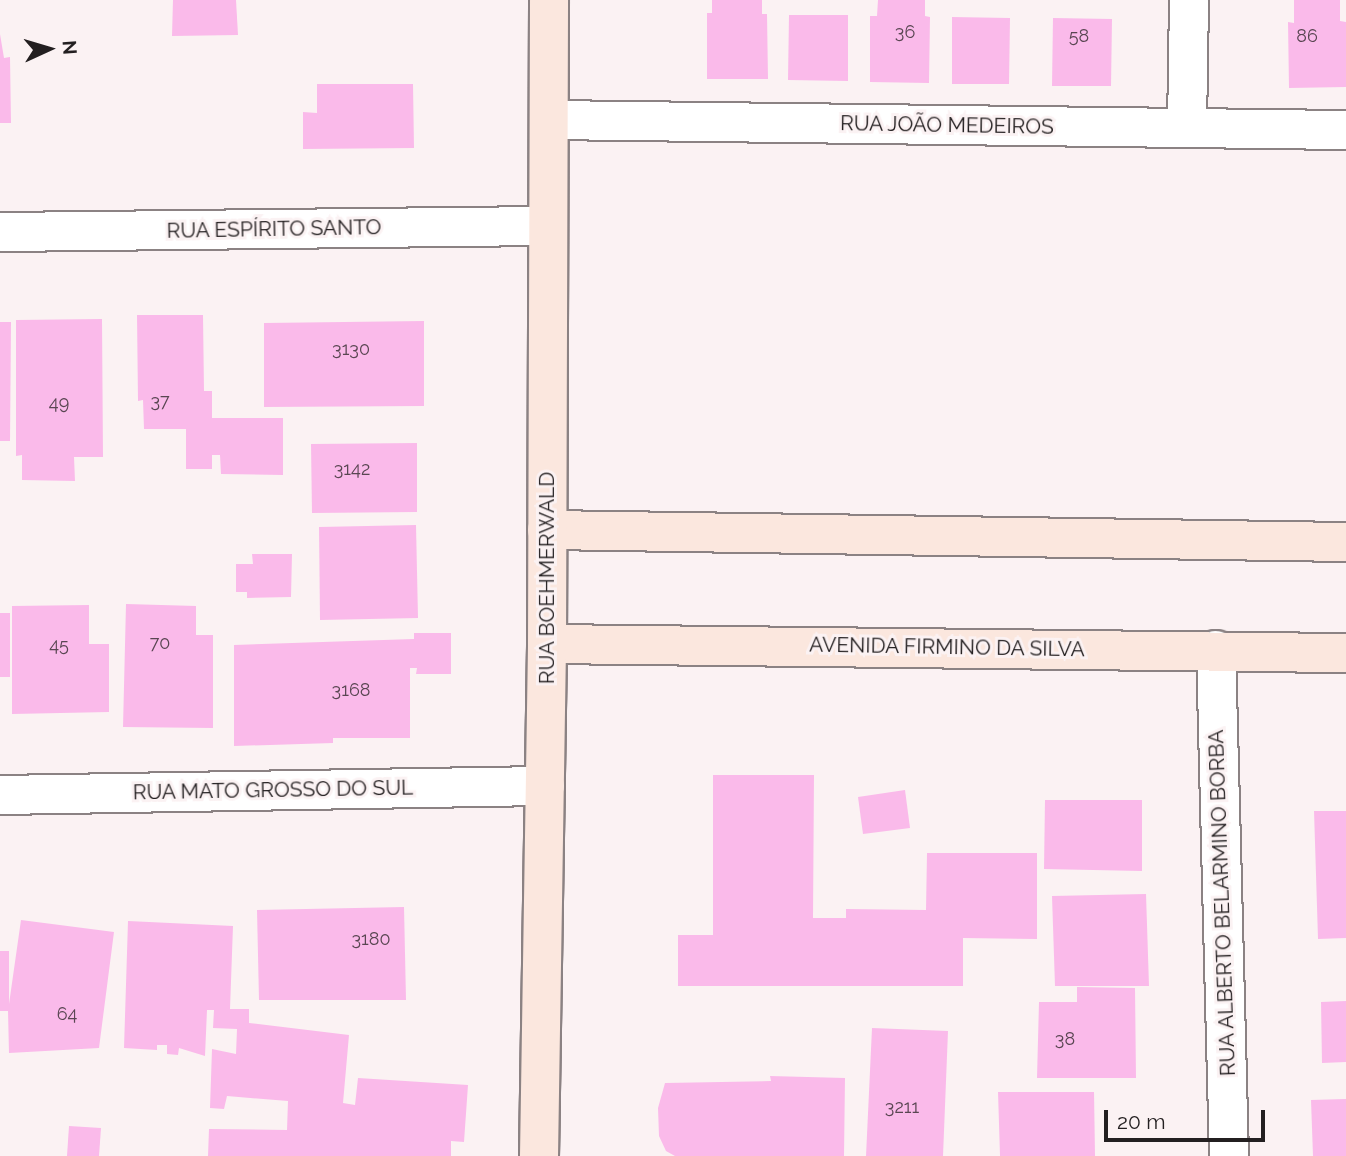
<!DOCTYPE html>
<meta charset="utf-8">
<style>
body{margin:0}
#map{position:relative;width:1346px;height:1156px;overflow:hidden;background:#fbf2f3;font-family:Raleway,sans-serif}
div>[style]{position:absolute}
.building>*{inset:0;background:#fabaea}
.roads{filter:drop-shadow(2px 0 #8b8283) drop-shadow(-2px 0 #8b8283) drop-shadow(0 2px #8b8283) drop-shadow(0 -2px #8b8283)}
.street>*{height:38px;margin:-19px;padding:0 19px;transform-origin:19px;border-radius:19px;background:#fff}
.secondary>*{height:38px;margin:-19px;padding:0 19px;transform-origin:19px;border-radius:19px;background:#fbe7de}
span{translate:-50% -50%;white-space:nowrap;text-align:center;line-height:1.15;-webkit-text-stroke:6px #fbf2f3;paint-order:stroke}
.number-label{font-size:18px;color:#594652}
.number-label span{-webkit-text-stroke-width:0}
.street-label{font-size:21px;color:#231f20}
.north{position:absolute;left:14px;top:14px;width:70px;height:70px;-webkit-text-stroke:5px #fbf2f3;paint-order:stroke;rotate:86deg;font-size:19px;font-weight:700;line-height:28px;text-align:center;color:#231f20}
.north::after{content:'';display:block;margin:auto;width:24px;height:32px;background:#231f20;clip-path:polygon(50% 0,100% 100%,50% 72%,0 100%)}
.scale{position:absolute;left:1104px;top:1110px;width:161px;height:32px;box-sizing:border-box;border:4px solid #231f20;border-top:0;padding-left:9px;font-size:21px;line-height:24px;white-space:nowrap;color:#231f20;-webkit-text-stroke:5px #fbf2f3;paint-order:stroke}
</style>
<div id="map">
<div class="building">
<i style="clip-path:polygon(173px 0,236px 0,238px 35px,172px 36px)"></i>
<i style="clip-path:polygon(712px 0,762px 0,762px 14px,767px 14px,768px 79px,707px 79px,707px 13px,712px 13px)"></i>
<i style="clip-path:polygon(878px 0,925px 0,925px 16px,930px 17px,929px 83px,870px 82px,870px 16px,877px 16px)"></i>
<i style="clip-path:polygon(1294px 0,1340px 0,1340px 21px,1346px 22px,1346px 87px,1289px 88px,1288px 22px,1294px 23px)"></i>
<i style="clip-path:polygon(789px 15px,848px 15px,848px 81px,788px 80px)"></i>
<i style="clip-path:polygon(952px 17px,1010px 18px,1009px 84px,952px 84px)"></i>
<i style="clip-path:polygon(1053px 18px,1112px 19px,1111px 86px,1052px 86px)"></i>
<i style="clip-path:polygon(0 34px,4px 58px,10px 57px,11px 123px,0 123px)"></i>
<i style="clip-path:polygon(317px 84px,413px 84px,414px 148px,303px 149px,303px 112px,317px 113px)"></i>
<i style="clip-path:polygon(137px 315px,203px 315px,204px 391px,212px 391px,212px 418px,283px 418px,283px 475px,221px 474px,220px 455px,212px 455px,212px 469px,186px 469px,186px 429px,144px 429px,143px 400px,138px 401px)"></i>
<i style="clip-path:polygon(102px 319px,103px 457px,74px 457px,75px 481px,22px 480px,22px 455px,16px 456px,16px 320px)"></i>
<i style="clip-path:polygon(424px 321px,424px 406px,264px 407px,264px 323px)"></i>
<i style="clip-path:polygon(0 322px,11px 322px,10px 441px,0 441px)"></i>
<i style="clip-path:polygon(417px 443px,417px 512px,312px 513px,311px 444px)"></i>
<i style="clip-path:polygon(416px 525px,418px 618px,320px 620px,319px 527px)"></i>
<i style="clip-path:polygon(252px 554px,292px 554px,291px 597px,247px 598px,247px 592px,236px 592px,236px 564px,253px 564px)"></i>
<i style="clip-path:polygon(126px 604px,196px 606px,196px 635px,213px 635px,213px 728px,123px 727px)"></i>
<i style="clip-path:polygon(89px 605px,89px 644px,109px 644px,109px 712px,12px 714px,12px 606px)"></i>
<i style="clip-path:polygon(0 613px,10px 613px,10px 677px,0 677px)"></i>
<i style="clip-path:polygon(414px 633px,451px 633px,451px 674px,416px 674px,417px 668px,410px 668px,410px 738px,333px 738px,333px 743px,234px 746px,234px 645px,414px 639px)"></i>
<i style="clip-path:polygon(713px 775px,814px 775px,813px 918px,846px 918px,846px 909px,926px 910px,927px 853px,1037px 853px,1037px 939px,963px 938px,963px 986px,678px 986px,678px 935px,713px 935px)"></i>
<i style="clip-path:polygon(905px 790px,910px 828px,863px 834px,858px 797px)"></i>
<i style="clip-path:polygon(1045px 800px,1142px 800px,1142px 871px,1044px 869px)"></i>
<i style="clip-path:polygon(1314px 811px,1346px 811px,1346px 938px,1318px 939px)"></i>
<i style="clip-path:polygon(1146px 894px,1149px 986px,1055px 986px,1052px 896px)"></i>
<i style="clip-path:polygon(404px 907px,406px 1000px,259px 1000px,257px 910px)"></i>
<i style="clip-path:polygon(21px 920px,114px 932px,99px 1048px,9px 1053px,8px 1011px,0 1011px,0 951px,9px 951px,9px 1004px)"></i>
<i style="clip-path:polygon(128px 921px,233px 926px,230px 1009px,249px 1009px,249px 1023px,349px 1035px,343px 1103px,355px 1105px,358px 1078px,468px 1085px,464px 1142px,451px 1141px,451px 1156px,208px 1156px,209px 1129px,287px 1130px,288px 1101px,227px 1096px,224px 1109px,210px 1108px,212px 1049px,236px 1054px,237px 1029px,213px 1028px,214px 1010px,207px 1010px,205px 1056px,179px 1048px,178px 1055px,167px 1054px,167px 1045px,157px 1045px,157px 1050px,124px 1048px)"></i>
<i style="clip-path:polygon(1077px 987px,1135px 988px,1136px 1078px,1037px 1078px,1039px 1002px,1077px 1002px)"></i>
<i style="clip-path:polygon(1346px 1001px,1346px 1062px,1322px 1063px,1321px 1002px)"></i>
<i style="clip-path:polygon(872px 1028px,948px 1031px,943px 1156px,866px 1156px)"></i>
<i style="clip-path:polygon(770px 1076px,845px 1078px,844px 1156px,675px 1156px,666px 1151px,659px 1136px,658px 1108px,665px 1083px,771px 1081px)"></i>
<i style="clip-path:polygon(998px 1092px,1094px 1092px,1095px 1156px,1000px 1156px)"></i>
<i style="clip-path:polygon(1346px 1099px,1346px 1156px,1313px 1156px,1311px 1100px)"></i>
<i style="clip-path:polygon(69px 1126px,101px 1128px,99px 1156px,67px 1156px)"></i>
</div>
<div class="roads">
<div class="street">
<i style="left:549px;top:120px;width:797px;rotate:0.72deg"></i>
<i style="left:1187px;top:128px;width:128px;rotate:-89.1deg"></i>
<i style="left:0;top:232px;width:548px;rotate:-0.63deg"></i>
<i style="left:1216px;top:650px;width:506px;rotate:88.53deg"></i>
<i style="left:0;top:795px;width:545px;rotate:-0.95deg"></i>
</div>
<div class="secondary">
<i style="left:547px;top:530px;width:799px;rotate:0.86deg"></i>
<i style="left:547px;top:644px;width:799px;rotate:0.65deg"></i>
<i style="left:539px;top:1156px;width:512px;rotate:-89.1deg"></i>
<i style="left:547px;top:644px;width:644px;rotate:-89.82deg"></i>
</div>
</div>
<div class="number-label">
<span style="left:905px;top:32px">36</span>
<span style="left:1079px;top:36px">58</span>
<span style="left:1307px;top:36px">86</span>
<span style="left:351px;top:349px">3130</span>
<span style="left:160px;top:401px">37</span>
<span style="left:59px;top:403px">49</span>
<span style="left:352px;top:469px">3142</span>
<span style="left:160px;top:643px">70</span>
<span style="left:59px;top:645px">45</span>
<span style="left:351px;top:690px">3168</span>
<span style="left:371px;top:939px">3180</span>
<span style="left:67px;top:1014px">64</span>
<span style="left:1065px;top:1039px">38</span>
<span style="left:902px;top:1107px">3211</span>
</div>
<div class="street-label">
<span style="left:947px;top:125px;rotate:1deg">RUA JOÃO MEDEIROS</span>
<span style="left:274px;top:229px;rotate:-1deg">RUA ESPÍRITO SANTO</span>
<span style="left:547px;top:578px;rotate:-90deg">RUA BOEHMERWALD</span>
<span style="left:947px;top:647px;rotate:1deg">AVENIDA FIRMINO DA SILVA</span>
<span style="left:273px;top:790px;rotate:-1deg">RUA MATO GROSSO DO SUL</span>
<span style="left:1222px;top:903px;rotate:-92deg">RUA ALBERTO BELARMINO BORBA</span>
</div>
<div class="north">N</div>
<div class="scale">20 m</div>
</div>
